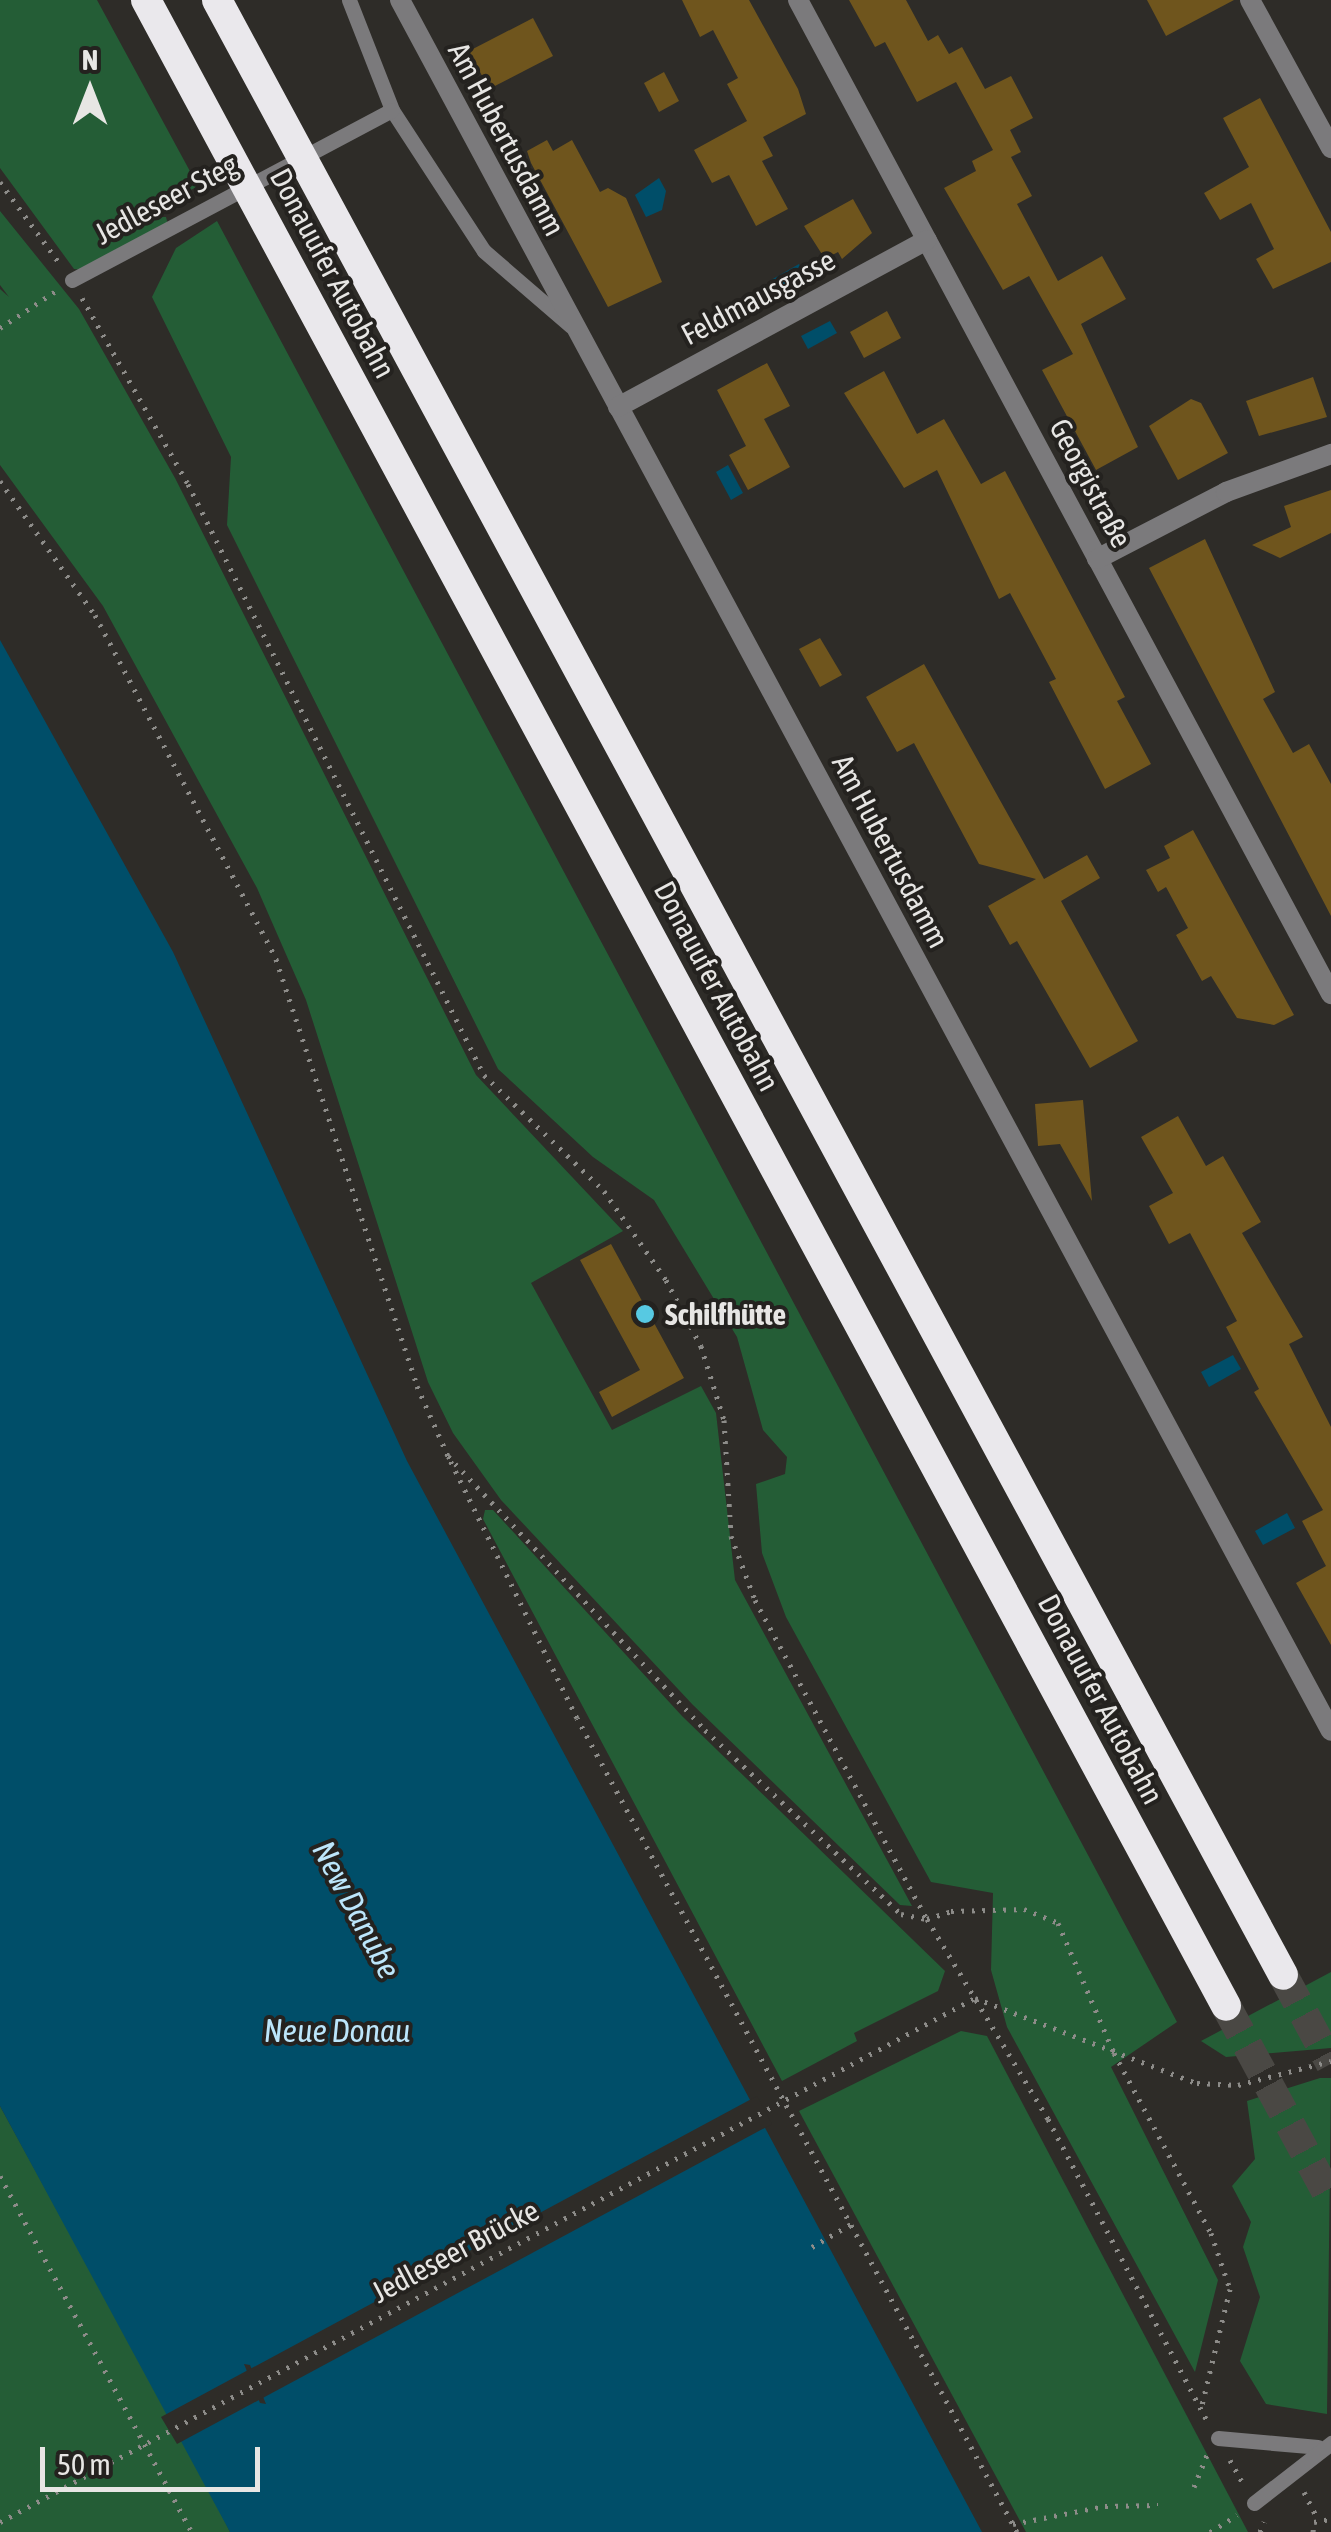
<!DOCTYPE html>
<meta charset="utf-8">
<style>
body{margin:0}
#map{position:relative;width:1331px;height:2532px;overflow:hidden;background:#2e2c28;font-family:"Asap Condensed",sans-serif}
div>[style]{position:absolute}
.green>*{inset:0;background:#245d36}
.water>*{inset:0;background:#004e69}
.pier>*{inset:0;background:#2e2c28}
.building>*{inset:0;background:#6f551d}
.motorway-tunnel>*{height:30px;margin-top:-15px;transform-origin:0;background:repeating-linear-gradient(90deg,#4a4844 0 30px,transparent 0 45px)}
.path>*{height:5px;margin-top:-2.5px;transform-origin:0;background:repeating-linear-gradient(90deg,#8d8c89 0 2.5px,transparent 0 10.5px)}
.service>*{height:15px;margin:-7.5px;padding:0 7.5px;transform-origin:7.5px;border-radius:7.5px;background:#7b7a7c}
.minor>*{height:20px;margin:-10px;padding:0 10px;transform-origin:10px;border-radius:10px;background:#7b7a7c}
.motorway>*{height:30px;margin:-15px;padding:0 15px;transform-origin:15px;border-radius:15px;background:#eae8ec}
.dots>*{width:28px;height:28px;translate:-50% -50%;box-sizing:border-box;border:5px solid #24221f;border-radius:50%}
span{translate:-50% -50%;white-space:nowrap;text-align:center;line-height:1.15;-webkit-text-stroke:8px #24221f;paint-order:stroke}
.street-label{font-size:30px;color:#e7e6e4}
.poi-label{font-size:30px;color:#e7e6e4;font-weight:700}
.left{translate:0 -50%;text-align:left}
.water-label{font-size:32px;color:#bce6fb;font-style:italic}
.north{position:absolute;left:40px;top:40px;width:100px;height:100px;-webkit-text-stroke:8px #24221f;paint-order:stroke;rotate:0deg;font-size:28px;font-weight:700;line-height:40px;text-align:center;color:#e7e6e4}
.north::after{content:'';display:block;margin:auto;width:35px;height:45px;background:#e7e6e4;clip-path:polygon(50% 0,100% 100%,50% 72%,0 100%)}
.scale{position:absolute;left:40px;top:2447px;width:220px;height:45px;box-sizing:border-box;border:5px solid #e7e6e4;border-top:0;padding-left:12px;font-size:30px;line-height:35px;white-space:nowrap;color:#e7e6e4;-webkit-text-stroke:8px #24221f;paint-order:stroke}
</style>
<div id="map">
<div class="green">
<i style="clip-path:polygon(0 0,97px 0,198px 186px,143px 217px,166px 217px,168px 225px,83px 270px,74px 269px,0 168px)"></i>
<i style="clip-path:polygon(0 211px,79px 309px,175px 478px,476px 1075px,623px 1231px,531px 1283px,612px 1430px,701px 1386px,716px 1413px,735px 1580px,912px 1906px,900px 1905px,693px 1705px,501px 1500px,453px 1433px,428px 1382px,306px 1000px,257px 888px,103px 606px,0 465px,0 289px,9px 297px,0 285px)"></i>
<i style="clip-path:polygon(217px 221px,1177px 2022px,1111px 2067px,1218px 2280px,1195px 2372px,1007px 2027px,991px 1970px,993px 1893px,931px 1882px,786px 1617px,762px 1553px,756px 1484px,785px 1474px,787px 1457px,763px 1430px,737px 1337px,654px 1200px,593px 1157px,498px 1069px,227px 525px,231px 457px,152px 297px,176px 248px)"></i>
<i style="clip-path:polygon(485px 1510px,493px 1510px,682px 1716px,945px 1971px,938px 1991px,854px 2033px,857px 2041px,782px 2081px,483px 1519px)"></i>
<i style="clip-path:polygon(1331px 1972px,1331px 2048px,1226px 2057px,1201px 2041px)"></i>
<i style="clip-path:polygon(961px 2031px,987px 2036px,1248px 2532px,1026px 2532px,799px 2111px)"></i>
<i style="clip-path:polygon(1320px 2078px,1331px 2078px,1327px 2414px,1266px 2404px,1240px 2361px,1260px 2297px,1243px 2247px,1251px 2222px,1232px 2186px,1255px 2159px,1247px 2101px)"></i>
<i style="clip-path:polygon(0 2106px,201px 2473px,230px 2532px,0 2532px)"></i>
</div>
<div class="water">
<i style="clip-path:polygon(659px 178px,666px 191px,662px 210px,646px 217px,635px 195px)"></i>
<i style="clip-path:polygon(799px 264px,806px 276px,778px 293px,771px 280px)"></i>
<i style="clip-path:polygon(830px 321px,837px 333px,808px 349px,801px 336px)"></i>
<i style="clip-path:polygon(728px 465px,743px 493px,731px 500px,716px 472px)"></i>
<i style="clip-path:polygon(evenodd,0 640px,173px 952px,407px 1461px,982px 2532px,230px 2532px,0 2106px,0 640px,244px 2364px,250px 2365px,266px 2404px,260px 2403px,244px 2364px)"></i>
<i style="clip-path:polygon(1233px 1355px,1241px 1369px,1209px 1387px,1201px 1372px)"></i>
<i style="clip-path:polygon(1287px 1513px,1295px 1528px,1263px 1545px,1255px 1531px)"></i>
</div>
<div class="pier">
<i style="clip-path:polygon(757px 2096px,772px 2124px,259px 2400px,177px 2444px,161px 2417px)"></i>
</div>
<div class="building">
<i style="clip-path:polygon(682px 0,749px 0,798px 89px,806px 114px,763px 137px,773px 156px,762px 161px,788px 209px,756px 226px,729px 175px,712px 183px,694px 150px,747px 121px,727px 84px,738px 78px,713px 30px,700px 37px)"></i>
<i style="clip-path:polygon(849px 0,906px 0,928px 41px,938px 35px,949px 54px,962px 47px,985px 89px,1011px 76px,1033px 118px,1010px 130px,1021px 152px,1011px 157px,1032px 196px,1017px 204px,1058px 281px,1102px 256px,1126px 299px,1081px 324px,1138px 447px,1096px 470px,1042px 370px,1073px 354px,1029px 276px,1003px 290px,944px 188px,976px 171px,972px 161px,993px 150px,956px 82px,917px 102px,885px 42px,875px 47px)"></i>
<i style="clip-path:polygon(1147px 0,1234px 0,1166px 36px)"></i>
<i style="clip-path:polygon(533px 18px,553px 56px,489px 89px,469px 51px)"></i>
<i style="clip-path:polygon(664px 72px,679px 101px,659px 112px,644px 83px)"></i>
<i style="clip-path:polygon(1260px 98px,1331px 232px,1331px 262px,1273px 289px,1256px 259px,1274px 249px,1251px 203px,1220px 220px,1204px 193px,1249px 167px,1223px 118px)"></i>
<i style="clip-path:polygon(547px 140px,553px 151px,572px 140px,600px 192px,608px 188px,626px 198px,662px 282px,608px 307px,531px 163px,527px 151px)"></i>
<i style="clip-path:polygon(853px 199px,872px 233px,842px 259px,838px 252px,825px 259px,804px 226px)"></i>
<i style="clip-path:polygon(887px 311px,901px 338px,864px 358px,850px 332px)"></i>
<i style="clip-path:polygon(767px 363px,790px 406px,764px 419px,790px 467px,748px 490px,729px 455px,746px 446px,717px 390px)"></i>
<i style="clip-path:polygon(884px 371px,917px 434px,944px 419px,981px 484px,1005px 471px,1125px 697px,1117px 701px,1151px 764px,1105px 789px,1049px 682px,1056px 679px,1010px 593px,999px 599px,937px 470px,904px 488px,844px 393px)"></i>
<i style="clip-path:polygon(1313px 377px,1327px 417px,1259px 436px,1246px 401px)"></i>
<i style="clip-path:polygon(1191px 399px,1201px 403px,1228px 453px,1178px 480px,1149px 426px)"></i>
<i style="clip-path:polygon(1331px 490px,1331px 533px,1280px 558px,1252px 545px,1291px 527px,1284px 506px)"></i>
<i style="clip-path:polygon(1205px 539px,1275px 692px,1263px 699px,1293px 753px,1309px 744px,1331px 784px,1331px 916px,1149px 568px)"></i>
<i style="clip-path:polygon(820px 638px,842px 675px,820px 687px,799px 649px)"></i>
<i style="clip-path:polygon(924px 664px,1044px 879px,1087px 855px,1100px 878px,1061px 901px,1138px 1041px,1090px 1068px,1017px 941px,1010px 945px,988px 906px,1036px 879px,979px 864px,914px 743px,897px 752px,866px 697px)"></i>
<i style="clip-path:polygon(1193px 830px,1294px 1015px,1274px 1025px,1237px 1018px,1211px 976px,1202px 981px,1176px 935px,1188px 928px,1166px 887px,1158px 892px,1146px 870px,1170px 858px,1164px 846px)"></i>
<i style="clip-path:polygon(1083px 1100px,1092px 1201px,1060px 1144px,1038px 1146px,1035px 1104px)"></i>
<i style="clip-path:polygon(1178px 1116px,1206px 1166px,1223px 1156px,1261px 1222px,1242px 1233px,1303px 1337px,1289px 1344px,1331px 1427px,1331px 1645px,1296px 1583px,1326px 1566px,1302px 1521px,1323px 1510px,1254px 1392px,1259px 1389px,1226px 1327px,1237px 1321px,1190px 1233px,1169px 1244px,1149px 1206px,1173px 1193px,1141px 1137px)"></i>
<i style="clip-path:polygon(611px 1244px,684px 1378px,612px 1417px,599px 1392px,640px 1370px,580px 1260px)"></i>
</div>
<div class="motorway-tunnel">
<i style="left:1283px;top:1975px;width:101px;rotate:61.7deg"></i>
<i style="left:1226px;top:2006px;width:221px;rotate:61.6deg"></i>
</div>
<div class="path">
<i style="left:0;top:182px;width:102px;rotate:53.8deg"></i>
<i style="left:82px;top:298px;width:214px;rotate:60.3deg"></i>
<i style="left:188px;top:484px;width:661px;rotate:63.4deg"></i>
<i style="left:484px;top:1075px;width:167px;rotate:44deg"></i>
<i style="left:604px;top:1191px;width:108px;rotate:55.1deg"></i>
<i style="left:666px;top:1280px;width:75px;rotate:62.1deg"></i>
<i style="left:701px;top:1346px;width:77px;rotate:72.7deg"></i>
<i style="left:724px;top:1420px;width:116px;rotate:86.5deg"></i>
<i style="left:731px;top:1536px;width:68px;rotate:69.4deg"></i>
<i style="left:755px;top:1600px;width:362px;rotate:61.7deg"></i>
<i style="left:927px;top:1919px;width:234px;rotate:58.8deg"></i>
<i style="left:1048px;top:2119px;width:340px;rotate:62.2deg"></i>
<i style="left:0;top:328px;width:67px;rotate:-33.5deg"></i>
<i style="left:0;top:481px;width:164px;rotate:54.7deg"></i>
<i style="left:95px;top:615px;width:389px;rotate:62.2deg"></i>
<i style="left:276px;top:959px;width:450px;rotate:71.7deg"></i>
<i style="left:417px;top:1386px;width:77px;rotate:66.1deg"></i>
<i style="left:0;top:2176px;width:404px;rotate:61.7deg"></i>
<i style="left:812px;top:2247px;width:45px;rotate:-30.5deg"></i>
<i style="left:1230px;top:2460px;width:29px;rotate:61deg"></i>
<i style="left:1194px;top:2487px;width:38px;rotate:-68deg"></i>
<i style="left:1304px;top:2492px;width:31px;rotate:63deg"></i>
<i style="left:0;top:2522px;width:1107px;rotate:-28.26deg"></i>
<i style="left:975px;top:1998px;width:238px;rotate:21deg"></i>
<i style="left:1197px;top:2083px;width:41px;rotate:2.8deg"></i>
<i style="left:1238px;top:2085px;width:96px;rotate:-14.5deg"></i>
<i style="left:1013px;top:2524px;width:94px;rotate:-11.1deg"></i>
<i style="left:1105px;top:2506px;width:53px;rotate:-1.1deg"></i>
<i style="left:1017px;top:2532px;width:925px;rotate:-118.39deg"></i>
<i style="left:577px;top:1718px;width:292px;rotate:-116.2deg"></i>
<i style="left:448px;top:1456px;width:376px;rotate:46.8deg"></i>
<i style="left:705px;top:1730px;width:269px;rotate:43.2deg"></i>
<i style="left:901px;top:1914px;width:26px;rotate:11deg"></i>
<i style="left:927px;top:1919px;width:25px;rotate:-18deg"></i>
<i style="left:951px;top:1911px;width:73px;rotate:-1.6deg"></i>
<i style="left:1024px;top:1909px;width:37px;rotate:22deg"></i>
<i style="left:1058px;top:1923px;width:142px;rotate:66.7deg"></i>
<i style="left:1114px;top:2053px;width:204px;rotate:61.7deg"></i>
<i style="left:1211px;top:2233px;width:59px;rotate:71.3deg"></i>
<i style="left:1230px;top:2289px;width:123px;rotate:103.6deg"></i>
<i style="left:1210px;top:2532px;width:32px;rotate:-32deg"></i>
<i style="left:1260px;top:2532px;width:11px;rotate:-68deg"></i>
<i style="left:1313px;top:2532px;width:10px;rotate:-84deg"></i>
<i style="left:1314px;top:2522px;width:17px;rotate:-10deg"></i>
</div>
<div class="service">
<i style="left:349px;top:0;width:118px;rotate:68.6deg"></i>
<i style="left:392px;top:110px;width:168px;rotate:56.9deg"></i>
<i style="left:484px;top:251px;width:115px;rotate:40.8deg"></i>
<i style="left:72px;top:280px;width:362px;rotate:-28deg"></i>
<i style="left:1218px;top:2438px;width:100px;rotate:5.1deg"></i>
<i style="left:1254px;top:2503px;width:98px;rotate:-37.9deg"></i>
</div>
<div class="minor">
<i style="left:400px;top:0;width:1965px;rotate:61.73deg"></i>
<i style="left:798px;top:0;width:1128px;rotate:61.8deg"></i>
<i style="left:1250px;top:0;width:169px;rotate:61.3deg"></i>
<i style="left:618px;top:407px;width:351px;rotate:-28.4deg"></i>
<i style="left:1097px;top:559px;width:145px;rotate:-27.4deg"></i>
<i style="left:1226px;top:492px;width:112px;rotate:-19.9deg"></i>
</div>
<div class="motorway">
<i style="left:146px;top:0;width:2278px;rotate:61.7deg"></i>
<i style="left:217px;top:0;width:2244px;rotate:61.64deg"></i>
</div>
<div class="dots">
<i style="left:645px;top:1314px;background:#57c9e2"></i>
</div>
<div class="street-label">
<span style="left:507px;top:139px;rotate:62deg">Am Hubertusdamm</span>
<span style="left:166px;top:199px;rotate:-28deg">Jedleseer Steg</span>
<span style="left:333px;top:273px;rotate:62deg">Donauufer Autobahn</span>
<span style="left:758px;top:297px;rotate:-28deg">Feldmausgasse</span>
<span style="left:1091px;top:483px;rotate:62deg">Georgistraße</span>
<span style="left:891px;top:851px;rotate:62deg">Am Hubertusdamm</span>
<span style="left:717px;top:986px;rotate:62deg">Donauufer Autobahn</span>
<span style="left:1101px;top:1699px;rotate:62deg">Donauufer Autobahn</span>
<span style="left:455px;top:2251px;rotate:-28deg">Jedleseer Brücke</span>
</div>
<div class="poi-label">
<span class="left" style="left:665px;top:1314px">Schilfhütte</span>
</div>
<div class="water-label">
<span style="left:356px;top:1910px;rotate:62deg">New Danube</span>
<span style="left:337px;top:2031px">Neue Donau</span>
</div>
<div class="north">N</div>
<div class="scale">50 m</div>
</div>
